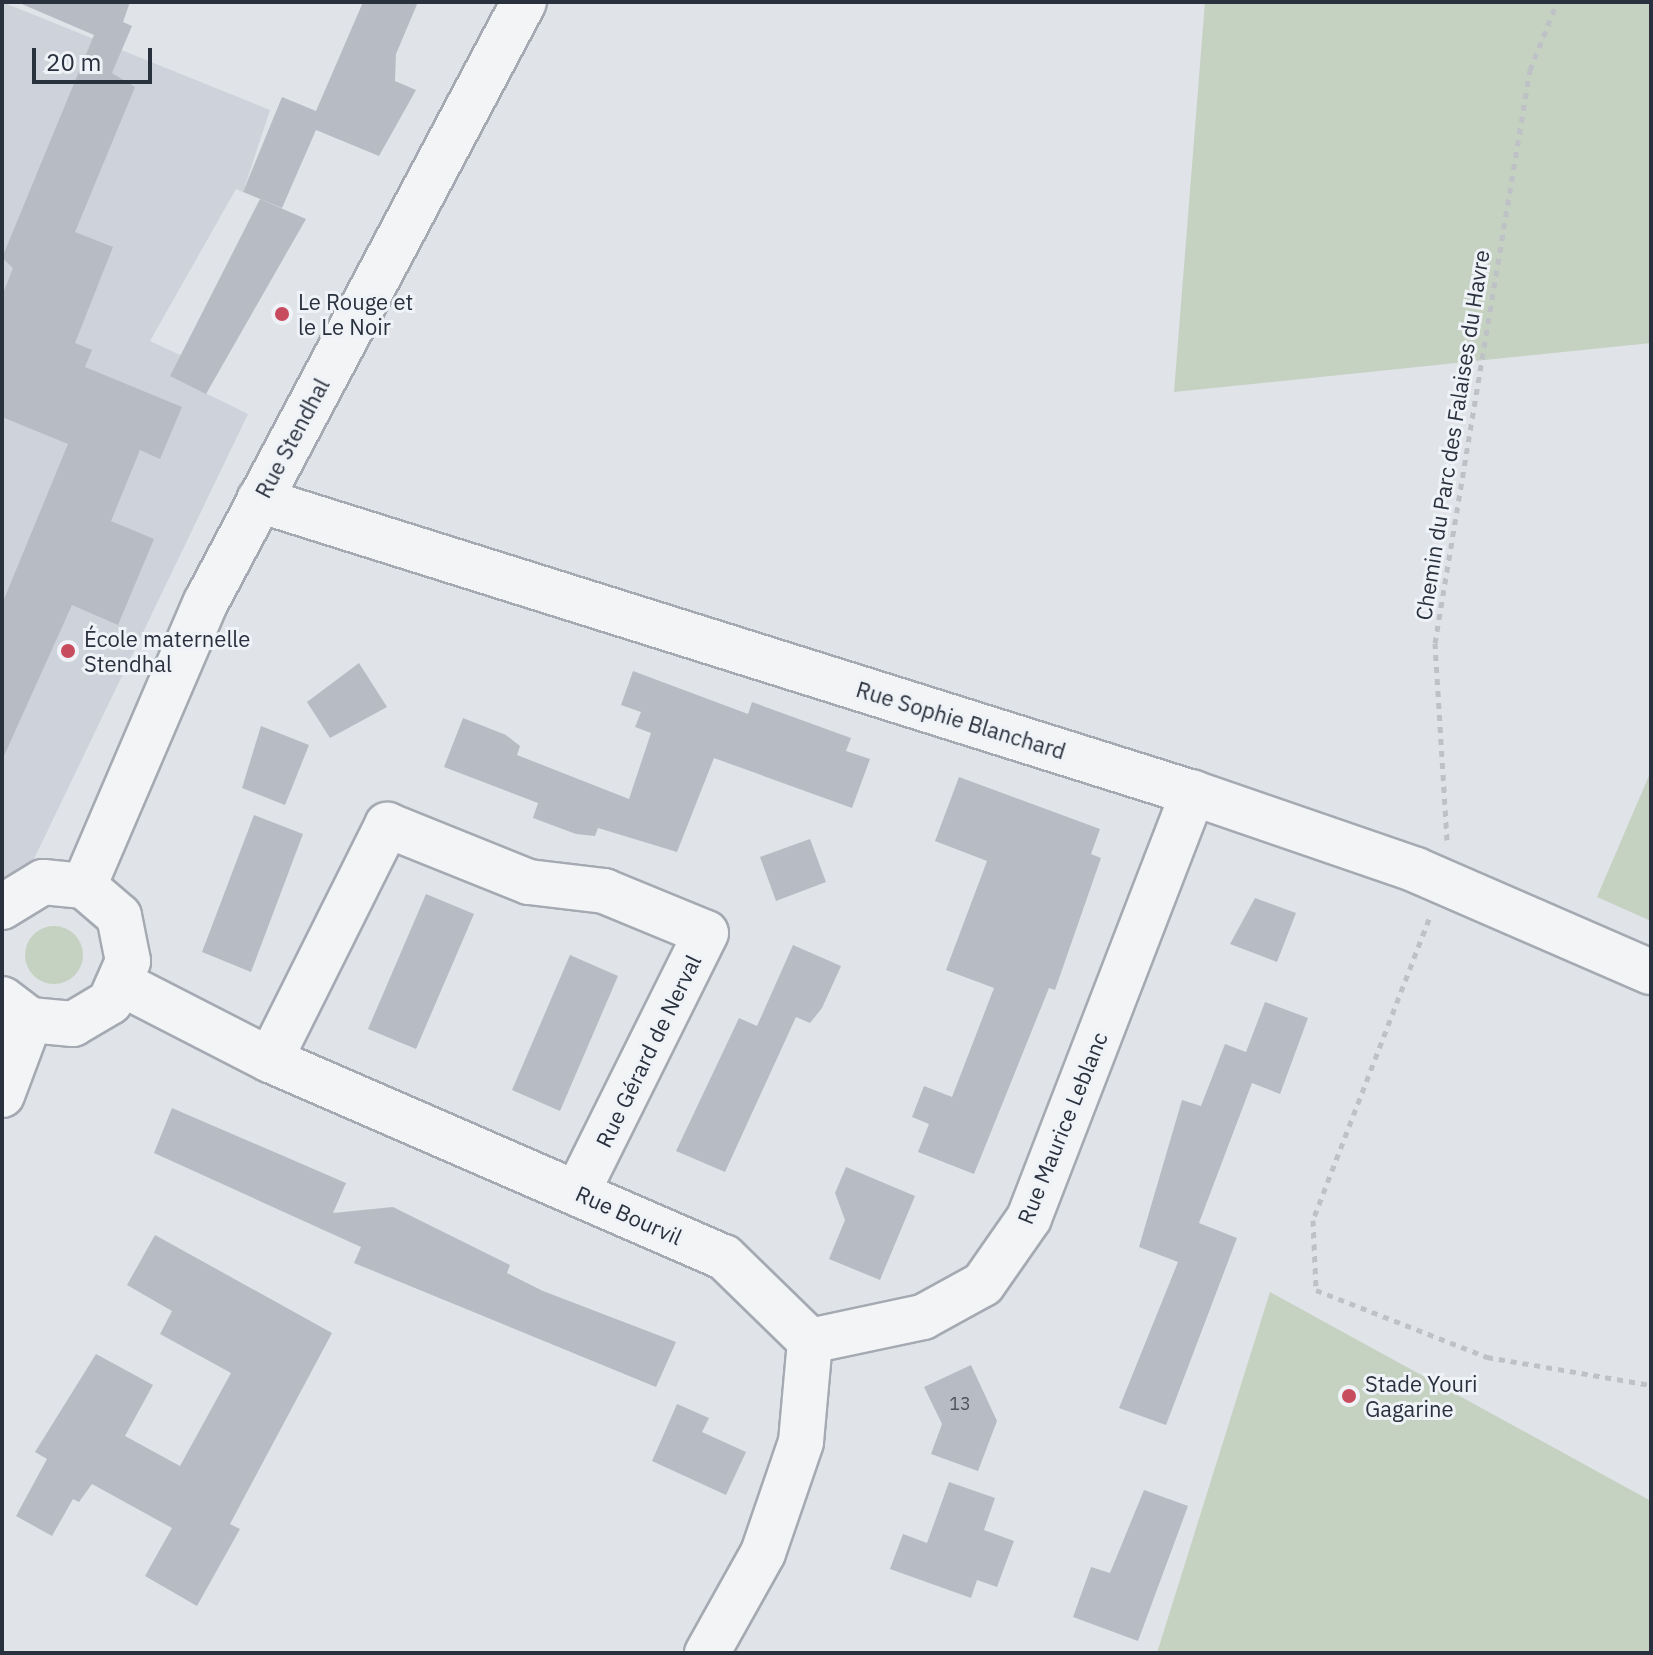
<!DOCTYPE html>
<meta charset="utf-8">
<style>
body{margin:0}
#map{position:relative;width:1653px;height:1655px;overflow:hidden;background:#e0e3e8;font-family:"IBM Plex Sans",sans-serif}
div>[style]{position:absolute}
.built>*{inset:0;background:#ced2da}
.green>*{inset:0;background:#c5d1c1}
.round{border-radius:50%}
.building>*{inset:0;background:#b7bcc4}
.path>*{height:5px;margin-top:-2.5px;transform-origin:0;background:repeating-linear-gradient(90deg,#bec1c6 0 6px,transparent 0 12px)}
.roads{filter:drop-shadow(2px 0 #a5aab2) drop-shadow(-2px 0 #a5aab2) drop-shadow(0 2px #a5aab2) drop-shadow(0 -2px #a5aab2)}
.minor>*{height:44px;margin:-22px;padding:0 22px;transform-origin:22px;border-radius:22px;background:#f2f4f6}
.dots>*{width:22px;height:22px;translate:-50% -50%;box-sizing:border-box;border:4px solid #eff2f6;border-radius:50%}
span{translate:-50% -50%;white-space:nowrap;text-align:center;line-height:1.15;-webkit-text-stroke:6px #eff2f6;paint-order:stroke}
.number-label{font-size:18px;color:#4c5460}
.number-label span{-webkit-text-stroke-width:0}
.poi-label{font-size:22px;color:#29313e}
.left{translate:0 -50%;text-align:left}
.street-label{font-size:22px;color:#29313e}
.frame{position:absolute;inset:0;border:4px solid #29313e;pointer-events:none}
.scale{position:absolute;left:32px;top:48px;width:120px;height:36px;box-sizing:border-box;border:4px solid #29313e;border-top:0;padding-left:10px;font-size:24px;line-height:28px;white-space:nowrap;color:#29313e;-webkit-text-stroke:6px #eff2f6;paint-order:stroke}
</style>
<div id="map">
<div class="built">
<i style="clip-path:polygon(2px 2px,270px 110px,243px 192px,236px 189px,150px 341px,189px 359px,181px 381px,248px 414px,20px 888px,2px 895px)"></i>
</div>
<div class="green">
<i style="clip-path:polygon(1205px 2px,1651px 2px,1651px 343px,1174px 392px)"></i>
<i style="clip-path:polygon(1651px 771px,1651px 921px,1597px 897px)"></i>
<i class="round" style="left:25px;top:926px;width:58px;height:58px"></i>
<i style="clip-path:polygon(1270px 1292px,1651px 1501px,1651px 1653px,1157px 1653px)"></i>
</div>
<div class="building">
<i style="clip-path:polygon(17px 2px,130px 2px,123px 22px,132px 26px,112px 73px,135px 87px,75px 232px,113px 247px,75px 343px,92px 350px,85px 367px,182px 407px,160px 459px,140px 450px,111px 521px,154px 539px,118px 625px,72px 605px,3px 758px,2px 604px,68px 444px,2px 417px,2px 296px,13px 268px,2px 258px,94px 35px)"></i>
<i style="clip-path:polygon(363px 2px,418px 2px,396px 54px,395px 81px,416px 90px,379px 156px,316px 130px,282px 208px,243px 192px,282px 97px,316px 111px)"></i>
<i style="clip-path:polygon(260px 199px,306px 219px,206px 394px,170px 376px)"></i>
<i style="clip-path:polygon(359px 663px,387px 707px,330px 738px,307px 702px)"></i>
<i style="clip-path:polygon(633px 671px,748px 714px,752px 702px,851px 738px,846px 751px,870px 759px,852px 808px,714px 758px,677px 852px,598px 828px,595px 836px,576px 834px,533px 818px,538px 803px,444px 767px,463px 718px,506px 735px,520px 746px,517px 755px,629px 799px,651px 733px,635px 727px,641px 712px,621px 705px)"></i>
<i style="clip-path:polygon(261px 726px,309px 745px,285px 805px,242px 788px)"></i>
<i style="clip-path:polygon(959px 777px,1100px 829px,1091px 854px,1101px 858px,1055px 990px,1049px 988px,974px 1174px,918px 1152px,929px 1124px,912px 1117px,924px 1086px,952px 1097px,994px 988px,946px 970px,987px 861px,935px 841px)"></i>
<i style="clip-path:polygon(254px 815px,303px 834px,251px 972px,202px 952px)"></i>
<i style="clip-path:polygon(810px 839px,826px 882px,776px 901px,760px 857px)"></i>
<i style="clip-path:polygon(426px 894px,474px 914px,416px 1049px,368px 1029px)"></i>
<i style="clip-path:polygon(1255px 898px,1296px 913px,1277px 962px,1230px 944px)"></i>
<i style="clip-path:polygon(793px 945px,841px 966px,822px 1008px,810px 1023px,796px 1017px,725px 1172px,676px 1151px,739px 1018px,757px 1026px)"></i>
<i style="clip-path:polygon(570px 955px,618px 976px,560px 1111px,512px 1090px)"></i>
<i style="clip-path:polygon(1265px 1002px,1308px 1018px,1280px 1094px,1252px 1083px,1199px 1223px,1237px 1238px,1166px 1425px,1119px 1408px,1178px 1262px,1139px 1247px,1182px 1100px,1201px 1106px,1225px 1044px,1246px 1052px)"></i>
<i style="clip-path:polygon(172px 1108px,346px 1183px,333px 1213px,393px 1207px,510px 1265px,507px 1273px,543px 1291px,676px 1342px,656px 1387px,354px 1263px,361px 1247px,154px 1153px)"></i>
<i style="clip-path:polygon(846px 1167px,915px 1196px,880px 1280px,829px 1259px,845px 1220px,835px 1193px)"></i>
<i style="clip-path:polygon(155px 1235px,332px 1333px,230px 1524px,240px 1529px,197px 1606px,145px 1576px,172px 1528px,92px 1484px,79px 1502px,73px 1499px,52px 1536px,16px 1516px,47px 1459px,35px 1452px,96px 1354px,153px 1385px,125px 1436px,180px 1466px,231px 1373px,160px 1334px,172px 1311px,127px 1285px)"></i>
<i style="clip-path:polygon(971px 1365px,997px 1421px,978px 1471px,931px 1454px,942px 1424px,924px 1387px)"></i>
<i style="clip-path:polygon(677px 1404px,709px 1418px,702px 1432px,746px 1452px,726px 1495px,652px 1461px)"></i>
<i style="clip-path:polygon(949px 1482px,995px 1498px,984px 1530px,1014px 1541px,997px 1587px,977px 1580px,971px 1598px,890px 1569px,903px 1534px,927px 1543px)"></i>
<i style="clip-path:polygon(1144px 1490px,1188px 1506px,1138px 1641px,1073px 1617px,1091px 1567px,1110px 1573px)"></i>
</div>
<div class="path">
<i style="left:1447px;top:840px;width:197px;rotate:-93.5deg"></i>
<i style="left:1435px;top:643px;width:581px;rotate:-80.59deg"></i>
<i style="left:1530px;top:70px;width:73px;rotate:-68.3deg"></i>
<i style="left:1429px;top:919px;width:323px;rotate:111.1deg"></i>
<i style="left:1313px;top:1220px;width:70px;rotate:87.5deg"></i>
<i style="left:1316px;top:1290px;width:184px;rotate:21.4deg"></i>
<i style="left:1487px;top:1357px;width:166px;rotate:9.7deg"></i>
</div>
<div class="roads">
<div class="minor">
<i style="left:259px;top:500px;width:979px;rotate:17.42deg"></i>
<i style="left:1193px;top:793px;width:236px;rotate:19deg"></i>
<i style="left:1416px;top:870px;width:256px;rotate:23.5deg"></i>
<i style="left:84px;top:886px;width:309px;rotate:-66.8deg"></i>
<i style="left:206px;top:602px;width:679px;rotate:-62.08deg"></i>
<i style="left:2px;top:907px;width:48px;rotate:-31.4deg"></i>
<i style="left:43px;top:882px;width:41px;rotate:5.6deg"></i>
<i style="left:84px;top:886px;width:46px;rotate:40.6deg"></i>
<i style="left:119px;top:916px;width:46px;rotate:78.7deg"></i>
<i style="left:128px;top:961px;width:45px;rotate:113.7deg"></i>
<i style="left:110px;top:1002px;width:43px;rotate:149.3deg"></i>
<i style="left:73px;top:1024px;width:43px;rotate:-174.7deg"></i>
<i style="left:30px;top:1020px;width:35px;rotate:-143deg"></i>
<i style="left:122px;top:984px;width:166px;rotate:27.2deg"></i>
<i style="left:270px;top:1060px;width:495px;rotate:23.5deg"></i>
<i style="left:724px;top:1257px;width:120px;rotate:44.3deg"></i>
<i style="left:810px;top:1341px;width:101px;rotate:95.1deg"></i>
<i style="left:801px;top:1442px;width:117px;rotate:108.9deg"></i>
<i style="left:763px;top:1553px;width:115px;rotate:119.2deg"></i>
<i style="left:270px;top:1060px;width:263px;rotate:-63.5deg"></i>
<i style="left:387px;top:825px;width:153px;rotate:21.9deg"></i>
<i style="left:529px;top:882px;width:76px;rotate:6.8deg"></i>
<i style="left:604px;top:891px;width:110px;rotate:22.4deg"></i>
<i style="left:706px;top:933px;width:288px;rotate:116.4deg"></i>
<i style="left:2px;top:1095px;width:80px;rotate:-69.5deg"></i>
<i style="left:810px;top:1341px;width:116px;rotate:-12deg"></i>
<i style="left:923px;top:1317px;width:68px;rotate:-28.8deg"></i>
<i style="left:983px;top:1284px;width:80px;rotate:-55.1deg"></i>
<i style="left:1029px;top:1218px;width:456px;rotate:-68.9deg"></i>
</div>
</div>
<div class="dots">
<i style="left:282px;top:314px;background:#c64c5e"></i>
<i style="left:68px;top:651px;background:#c64c5e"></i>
<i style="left:1349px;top:1396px;background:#c64c5e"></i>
</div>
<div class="number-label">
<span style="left:960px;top:1404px">13</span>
</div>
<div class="poi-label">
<span class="left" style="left:298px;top:314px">Le Rouge et<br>le Le Noir</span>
<span class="left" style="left:84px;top:651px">École maternelle<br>Stendhal</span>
<span class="left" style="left:1365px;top:1396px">Stade Youri<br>Gagarine</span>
</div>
<div class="street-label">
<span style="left:1452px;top:435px;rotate:-81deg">Chemin du Parc des Falaises du Havre</span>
<span style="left:292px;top:438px;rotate:-62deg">Rue Stendhal</span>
<span style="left:961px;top:720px;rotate:17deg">Rue Sophie Blanchard</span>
<span style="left:648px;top:1051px;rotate:-64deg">Rue Gérard de Nerval</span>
<span style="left:1062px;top:1128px;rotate:-68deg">Rue Maurice Leblanc</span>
<span style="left:629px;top:1215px;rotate:24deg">Rue Bourvil</span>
</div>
<div class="frame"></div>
<div class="scale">20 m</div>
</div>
